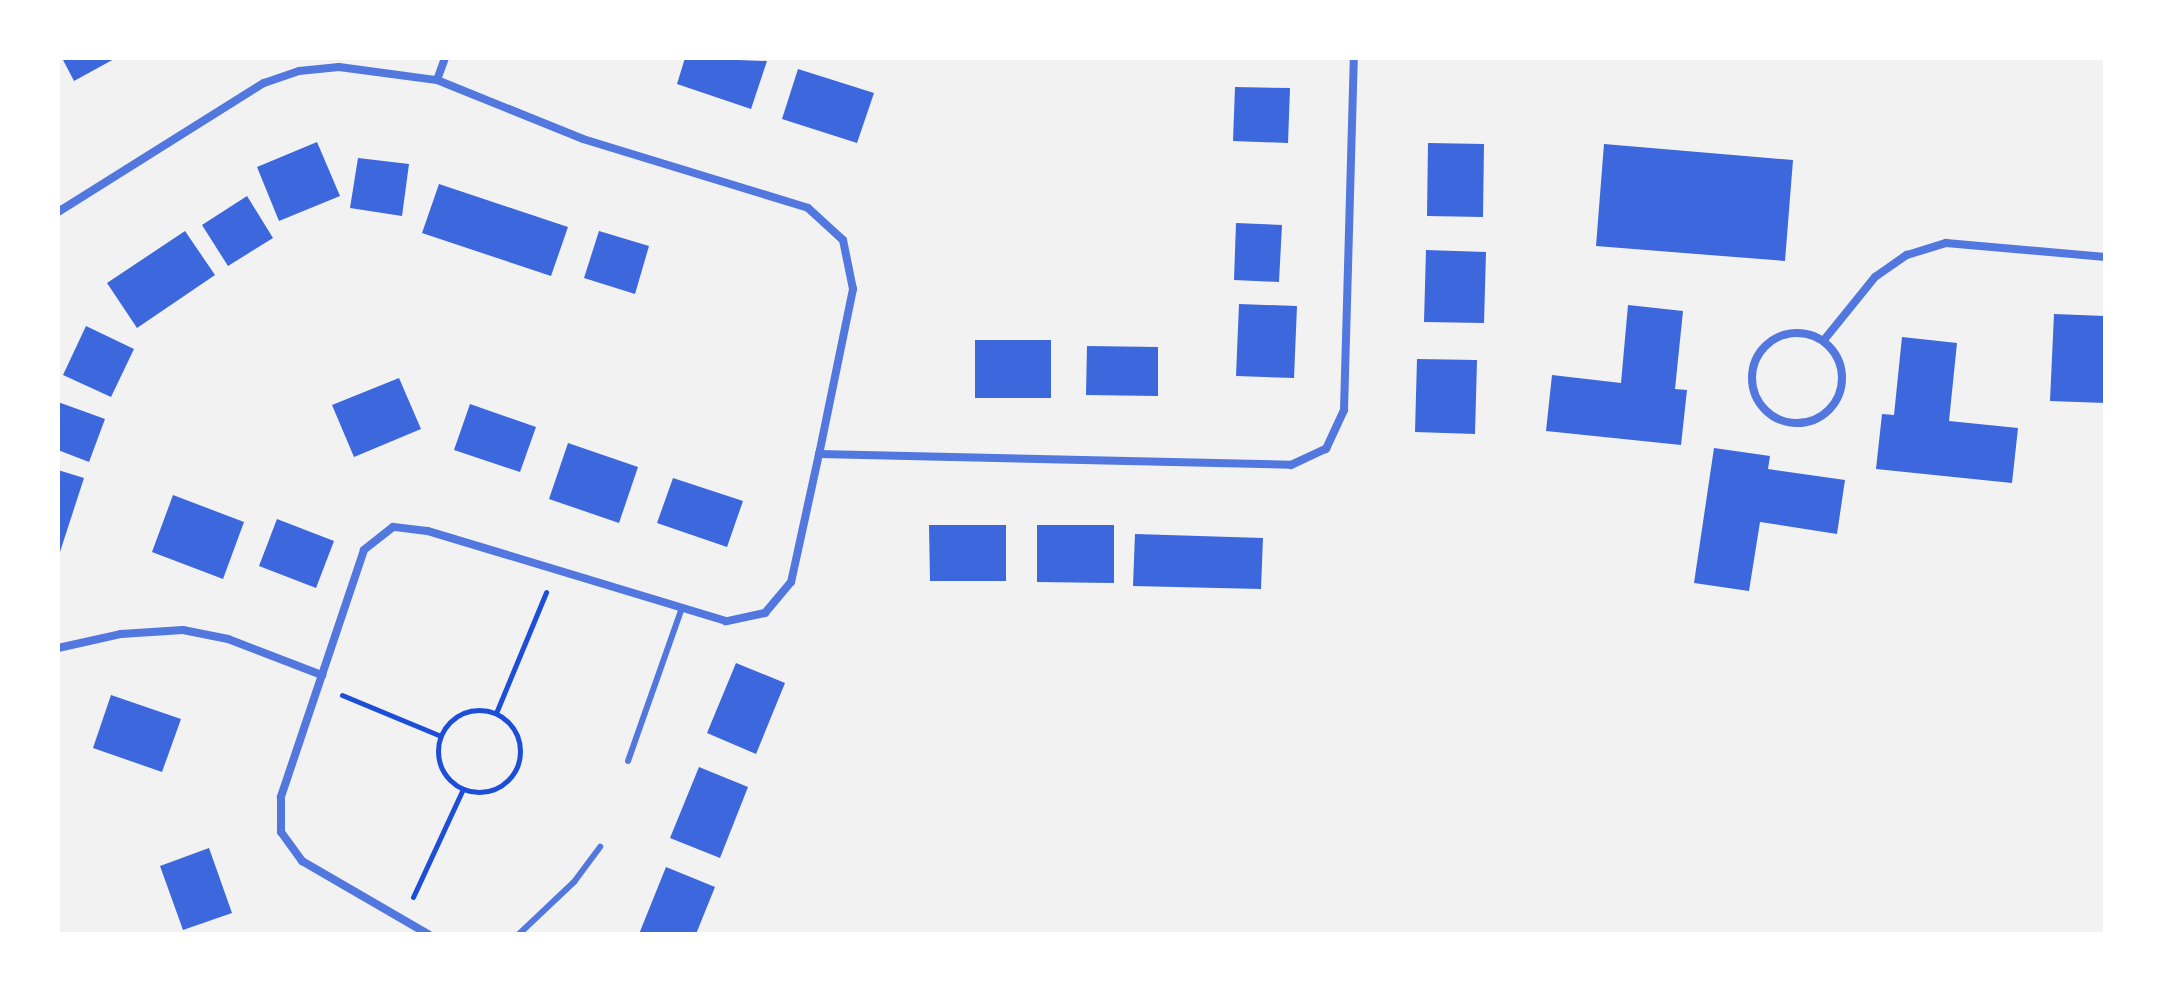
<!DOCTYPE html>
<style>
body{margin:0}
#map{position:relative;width:2163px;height:992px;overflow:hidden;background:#f2f2f2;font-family:Merriweather,serif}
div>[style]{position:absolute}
.building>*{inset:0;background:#3d67dc}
.path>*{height:5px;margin:-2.5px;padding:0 2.5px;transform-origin:2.5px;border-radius:2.5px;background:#1d4ed8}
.path>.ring{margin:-2.5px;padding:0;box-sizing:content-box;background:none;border:5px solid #1d4ed8;border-radius:50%}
.service>*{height:6px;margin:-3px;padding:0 3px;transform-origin:3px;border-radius:3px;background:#5277de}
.minor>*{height:8px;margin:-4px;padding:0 4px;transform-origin:4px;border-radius:4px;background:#5277de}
.minor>.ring{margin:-4px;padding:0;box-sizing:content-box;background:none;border:8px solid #5277de;border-radius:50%}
span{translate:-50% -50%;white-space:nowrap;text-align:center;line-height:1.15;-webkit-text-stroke:8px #fff;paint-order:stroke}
.frame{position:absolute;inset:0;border:60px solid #fff;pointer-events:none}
</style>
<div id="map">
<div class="building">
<i style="clip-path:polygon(62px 58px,116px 58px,74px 81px)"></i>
<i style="clip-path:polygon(685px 58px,767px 61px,751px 109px,677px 84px)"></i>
<i style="clip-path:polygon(798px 69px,874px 93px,857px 143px,782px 119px)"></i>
<i style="clip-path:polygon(1235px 87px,1290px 88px,1288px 143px,1233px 141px)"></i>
<i style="clip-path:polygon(317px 142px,340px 196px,279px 221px,257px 167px)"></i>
<i style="clip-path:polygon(1428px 143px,1484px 144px,1483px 217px,1427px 216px)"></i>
<i style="clip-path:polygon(1604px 144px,1793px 160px,1785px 261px,1596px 246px)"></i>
<i style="clip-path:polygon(358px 158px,409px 164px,402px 216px,350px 208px)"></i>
<i style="clip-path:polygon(439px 184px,568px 227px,551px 276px,422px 233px)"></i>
<i style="clip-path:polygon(247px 196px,273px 238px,228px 266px,202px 225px)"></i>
<i style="clip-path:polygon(1236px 223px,1282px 225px,1279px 282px,1234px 280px)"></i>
<i style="clip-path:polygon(185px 231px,215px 275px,137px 328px,107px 283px)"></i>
<i style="clip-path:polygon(599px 231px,649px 246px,635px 294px,584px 278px)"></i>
<i style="clip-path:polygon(1426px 250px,1486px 252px,1484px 323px,1424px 322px)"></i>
<i style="clip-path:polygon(1239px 304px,1297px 306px,1294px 378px,1236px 376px)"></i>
<i style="clip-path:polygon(1628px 305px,1683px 311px,1675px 389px,1687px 390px,1681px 445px,1546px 431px,1552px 375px,1621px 383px)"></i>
<i style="clip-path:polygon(2054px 314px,2105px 316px,2105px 403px,2050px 401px)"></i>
<i style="clip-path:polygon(86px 326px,134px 349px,111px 397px,63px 375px)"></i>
<i style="clip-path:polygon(1902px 337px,1957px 343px,1949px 421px,2018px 428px,2012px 483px,1876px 469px,1882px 414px,1894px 415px)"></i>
<i style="clip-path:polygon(975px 340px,1051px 340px,1051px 398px,975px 398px)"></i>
<i style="clip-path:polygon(1087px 346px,1158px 347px,1158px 396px,1086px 395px)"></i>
<i style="clip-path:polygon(1417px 359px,1477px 360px,1475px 434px,1415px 432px)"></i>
<i style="clip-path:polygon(399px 378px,421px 429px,354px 457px,332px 405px)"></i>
<i style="clip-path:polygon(58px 402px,105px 419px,89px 462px,58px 450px)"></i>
<i style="clip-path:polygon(470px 404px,536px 427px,520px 472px,454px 450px)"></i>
<i style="clip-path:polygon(568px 443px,638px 467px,619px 523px,549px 499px)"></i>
<i style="clip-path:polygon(1714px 448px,1770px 456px,1768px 469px,1845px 480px,1837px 534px,1760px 522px,1749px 591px,1694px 583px)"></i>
<i style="clip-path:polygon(58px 470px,84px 478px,59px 555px,58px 555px)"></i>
<i style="clip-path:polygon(673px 478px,743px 501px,727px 547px,657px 523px)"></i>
<i style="clip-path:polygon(173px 495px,244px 522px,223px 579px,152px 552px)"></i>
<i style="clip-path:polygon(277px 519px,334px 541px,316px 588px,259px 566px)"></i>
<i style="clip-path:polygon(929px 525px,1006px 525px,1006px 581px,930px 581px)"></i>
<i style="clip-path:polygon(1037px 525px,1114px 525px,1114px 583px,1037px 582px)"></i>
<i style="clip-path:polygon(1135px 534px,1263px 538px,1261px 589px,1133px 586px)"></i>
<i style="clip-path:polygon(736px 663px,785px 683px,756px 754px,707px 733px)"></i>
<i style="clip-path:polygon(111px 695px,181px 719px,162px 772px,93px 748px)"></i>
<i style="clip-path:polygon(699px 767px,748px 787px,720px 858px,670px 838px)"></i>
<i style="clip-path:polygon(209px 848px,232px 913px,183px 930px,160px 866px)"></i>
<i style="clip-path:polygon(666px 867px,715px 887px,696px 934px,639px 934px)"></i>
</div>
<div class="path">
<i style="left:342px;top:695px;width:107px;rotate:22.5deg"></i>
<i class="ring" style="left:438px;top:710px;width:77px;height:77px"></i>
<i style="left:496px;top:713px;width:131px;rotate:-67.5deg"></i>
<i style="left:413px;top:897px;width:119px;rotate:-65.2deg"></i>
</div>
<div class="service">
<i style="left:628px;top:761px;width:162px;rotate:-70.6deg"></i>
<i style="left:519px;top:934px;width:76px;rotate:-43.4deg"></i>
<i style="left:574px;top:882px;width:44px;rotate:-53.4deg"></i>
</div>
<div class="minor">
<i style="left:437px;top:80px;width:23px;rotate:-70deg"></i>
<i style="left:58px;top:212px;width:243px;rotate:-32.1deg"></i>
<i style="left:264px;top:83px;width:37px;rotate:-19deg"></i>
<i style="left:299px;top:71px;width:40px;rotate:-5.7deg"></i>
<i style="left:339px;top:67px;width:99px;rotate:7.6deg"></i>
<i style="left:437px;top:80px;width:157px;rotate:22deg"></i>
<i style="left:583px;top:139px;width:235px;rotate:17deg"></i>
<i style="left:808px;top:208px;width:47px;rotate:42.4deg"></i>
<i style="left:843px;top:240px;width:50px;rotate:78.5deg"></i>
<i style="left:853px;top:289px;width:168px;rotate:101.6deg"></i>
<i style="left:819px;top:454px;width:131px;rotate:102.3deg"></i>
<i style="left:791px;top:582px;width:40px;rotate:130deg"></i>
<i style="left:765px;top:613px;width:40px;rotate:168deg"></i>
<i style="left:726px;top:621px;width:312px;rotate:-163.2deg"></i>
<i style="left:427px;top:531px;width:34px;rotate:-173deg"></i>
<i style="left:393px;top:527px;width:37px;rotate:142deg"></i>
<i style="left:364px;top:550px;width:261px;rotate:108.6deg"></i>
<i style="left:281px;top:797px;width:35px;rotate:90deg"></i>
<i style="left:281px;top:832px;width:36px;rotate:54deg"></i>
<i style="left:302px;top:861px;width:146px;rotate:30.1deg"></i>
<i class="ring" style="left:1752px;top:333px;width:82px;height:82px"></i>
<i style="left:1824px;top:340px;width:81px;rotate:-51deg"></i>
<i style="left:1875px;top:277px;width:39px;rotate:-35deg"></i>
<i style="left:1907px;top:255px;width:41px;rotate:-17.1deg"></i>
<i style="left:1946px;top:243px;width:160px;rotate:5deg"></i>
<i style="left:819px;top:454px;width:472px;rotate:1.3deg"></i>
<i style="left:1291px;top:465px;width:38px;rotate:-25deg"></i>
<i style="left:1326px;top:449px;width:43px;rotate:-65.2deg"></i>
<i style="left:1344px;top:410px;width:352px;rotate:-88.4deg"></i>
<i style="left:58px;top:648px;width:65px;rotate:-12.5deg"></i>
<i style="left:121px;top:634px;width:62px;rotate:-3.7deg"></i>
<i style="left:183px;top:630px;width:46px;rotate:11.3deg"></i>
<i style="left:228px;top:639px;width:101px;rotate:21deg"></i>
</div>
<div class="frame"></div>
</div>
